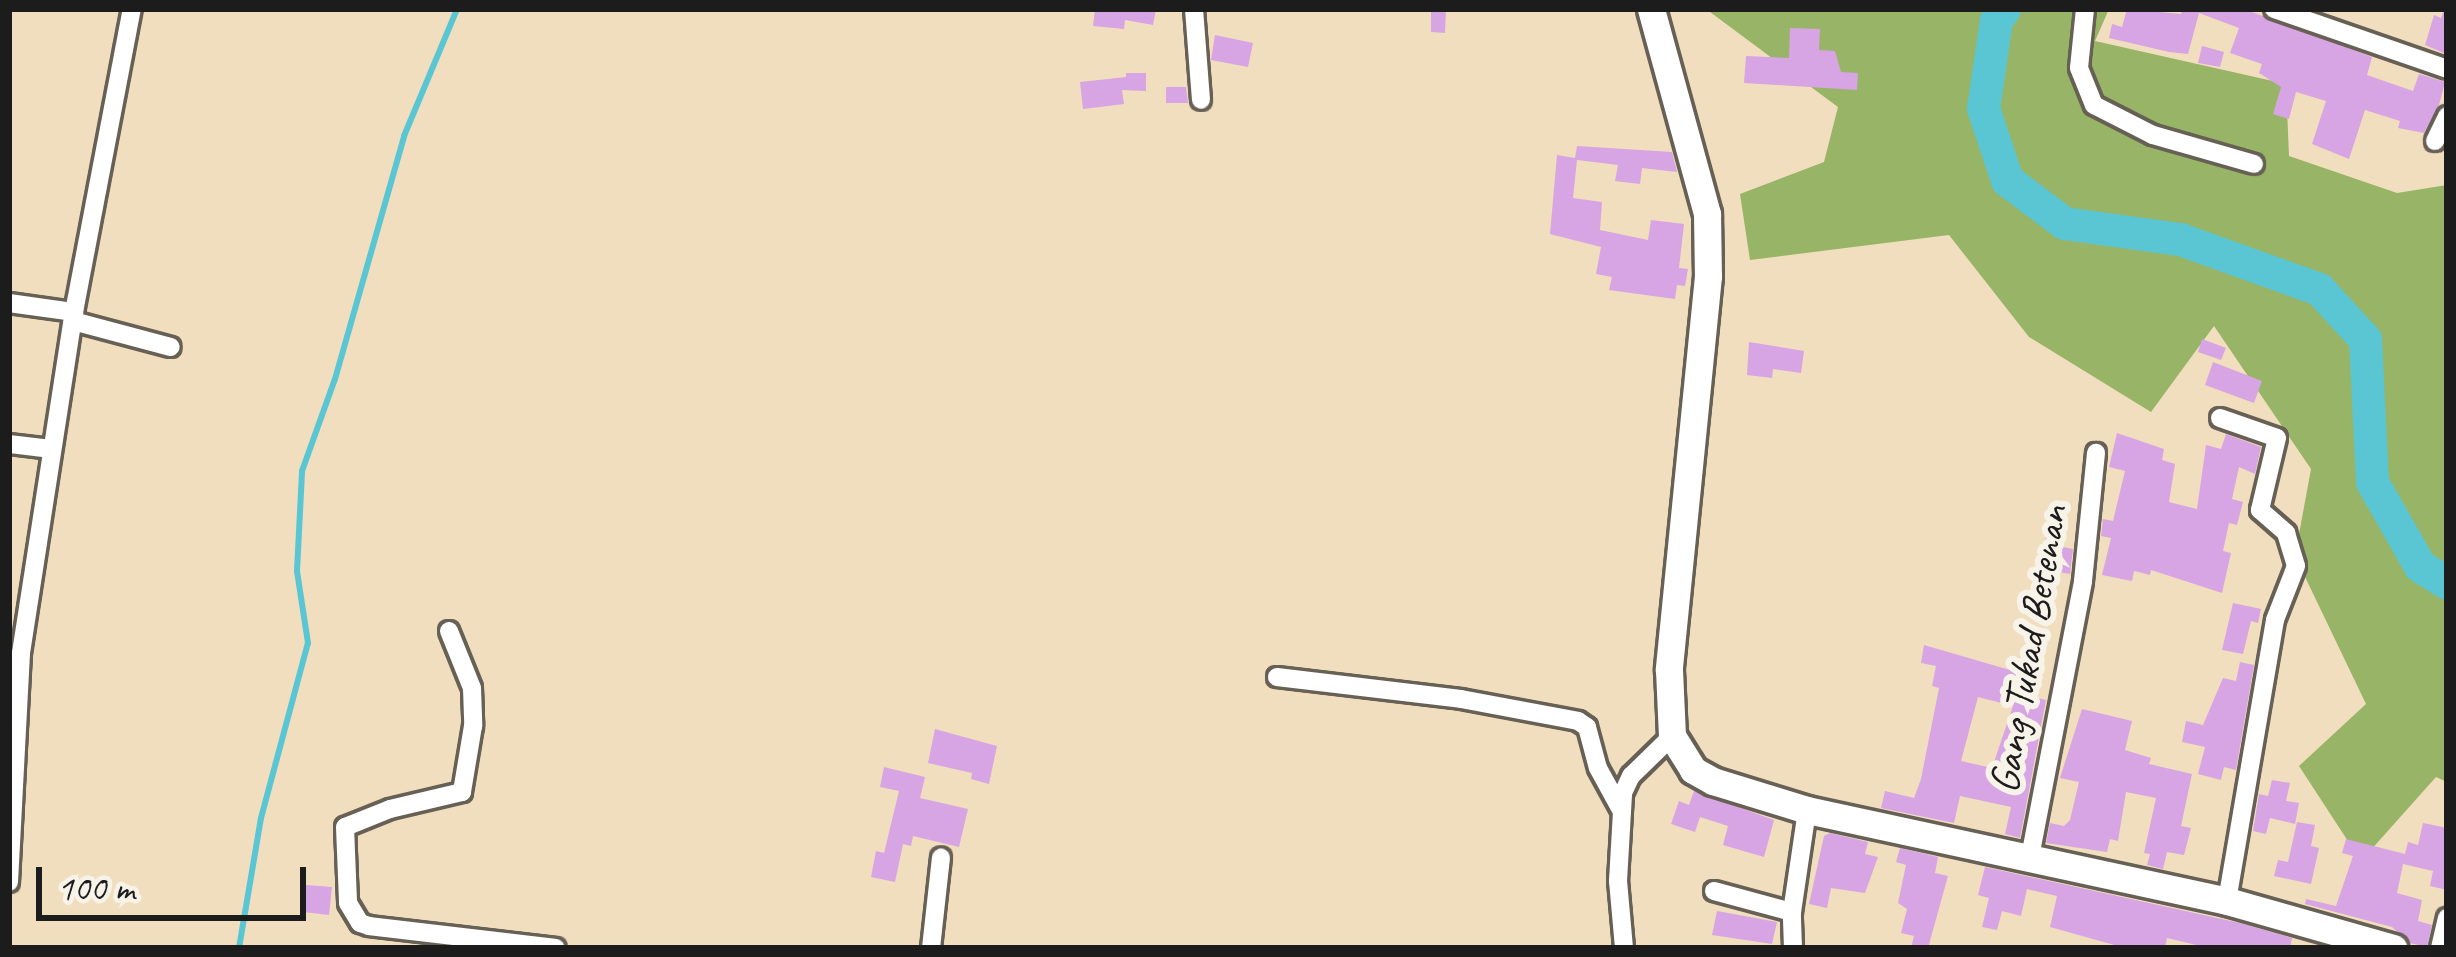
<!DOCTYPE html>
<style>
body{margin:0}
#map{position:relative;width:2456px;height:957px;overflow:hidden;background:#f1debe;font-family:Caveat,sans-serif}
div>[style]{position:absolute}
.forest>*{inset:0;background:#98b466}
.stream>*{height:6px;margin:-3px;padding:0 3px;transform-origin:3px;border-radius:3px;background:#5ac6d3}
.river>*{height:33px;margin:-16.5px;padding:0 16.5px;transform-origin:16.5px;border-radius:16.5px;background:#5ac6d3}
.building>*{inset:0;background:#d7a5e3}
.roads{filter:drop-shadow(3px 0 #676055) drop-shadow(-3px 0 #676055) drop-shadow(0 3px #676055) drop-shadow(0 -3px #676055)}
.street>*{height:18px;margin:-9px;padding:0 9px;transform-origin:9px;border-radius:9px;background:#fff}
.secondary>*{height:27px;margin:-13.5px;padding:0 13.5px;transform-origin:13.5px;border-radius:13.5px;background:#fff}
span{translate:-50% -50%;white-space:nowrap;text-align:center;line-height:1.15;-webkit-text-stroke:12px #f7f3e8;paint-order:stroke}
.street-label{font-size:42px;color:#1c1c1c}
.frame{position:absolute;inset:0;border:12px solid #1c1c1c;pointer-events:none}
.scale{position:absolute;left:36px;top:867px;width:270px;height:54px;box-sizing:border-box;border:6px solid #1c1c1c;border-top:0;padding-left:15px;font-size:36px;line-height:42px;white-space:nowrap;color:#1c1c1c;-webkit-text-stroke:9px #f7f3e8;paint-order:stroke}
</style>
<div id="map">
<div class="forest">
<i style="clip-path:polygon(1706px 9px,2109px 9px,2095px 41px,2286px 84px,2289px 156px,2397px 193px,2447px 185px,2447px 782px,2436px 777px,2361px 861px,2299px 766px,2366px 704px,2295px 556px,2311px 469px,2214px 326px,2151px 412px,2029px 337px,1949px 235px,1750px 260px,1740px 194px,1824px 162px,1838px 107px)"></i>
</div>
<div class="stream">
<i style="left:239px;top:948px;width:132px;rotate:-80.4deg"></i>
<i style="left:261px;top:818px;width:181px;rotate:-75deg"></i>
<i style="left:308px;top:643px;width:73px;rotate:-98.7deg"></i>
<i style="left:297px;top:571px;width:100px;rotate:-87.1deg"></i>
<i style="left:302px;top:471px;width:98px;rotate:-70.3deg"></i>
<i style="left:335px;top:379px;width:253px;rotate:-74.1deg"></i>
<i style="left:404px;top:136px;width:138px;rotate:-67.3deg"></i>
</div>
<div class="river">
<i style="left:2004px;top:9px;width:14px;rotate:126deg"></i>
<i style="left:1996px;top:20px;width:89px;rotate:98.4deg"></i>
<i style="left:1983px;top:108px;width:76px;rotate:71.6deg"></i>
<i style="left:2007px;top:180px;width:71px;rotate:37deg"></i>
<i style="left:2064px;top:223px;width:117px;rotate:7.9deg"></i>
<i style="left:2180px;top:239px;width:148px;rotate:19.8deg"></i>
<i style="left:2319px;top:289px;width:68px;rotate:47.4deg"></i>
<i style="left:2365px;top:339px;width:143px;rotate:87.2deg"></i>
<i style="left:2372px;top:482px;width:97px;rotate:60.3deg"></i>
<i style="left:2420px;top:566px;width:32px;rotate:32deg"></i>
</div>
<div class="building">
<i style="clip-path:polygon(1095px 9px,1156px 9px,1153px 25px,1125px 20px,1124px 29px,1093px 26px)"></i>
<i style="clip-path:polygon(1431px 9px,1446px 9px,1445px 33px,1431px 32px)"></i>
<i style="clip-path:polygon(2127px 9px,2181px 14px,2182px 9px,2244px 9px,2372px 57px,2367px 75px,2413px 91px,2419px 74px,2445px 82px,2439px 105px,2424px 133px,2398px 128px,2400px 121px,2365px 110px,2349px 159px,2312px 144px,2326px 101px,2296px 92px,2289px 119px,2273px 114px,2281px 87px,2259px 73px,2262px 64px,2230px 53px,2239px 28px,2199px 13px,2188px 54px,2169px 52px,2109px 38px,2112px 24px,2122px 27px)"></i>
<i style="clip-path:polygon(2444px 10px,2447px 11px,2446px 54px,2425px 45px,2434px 15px,2441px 18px)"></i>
<i style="clip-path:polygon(1790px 28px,1820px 29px,1819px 50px,1835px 51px,1841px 72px,1858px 73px,1857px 90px,1744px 83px,1746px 56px,1789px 58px)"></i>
<i style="clip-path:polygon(1215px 35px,1253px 43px,1248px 67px,1211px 60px)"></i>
<i style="clip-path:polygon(2202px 46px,2224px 52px,2220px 67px,2198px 63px)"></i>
<i style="clip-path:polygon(1126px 73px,1146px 73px,1146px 91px,1122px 90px,1124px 104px,1083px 109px,1080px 82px,1126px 77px)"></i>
<i style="clip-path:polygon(1166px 87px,1186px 87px,1188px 103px,1166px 103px)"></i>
<i style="clip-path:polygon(1577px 146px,1672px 152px,1677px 172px,1642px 168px,1640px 184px,1615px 181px,1618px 165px,1577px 160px,1573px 198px,1602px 202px,1600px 230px,1648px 240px,1651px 220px,1684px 224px,1679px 268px,1688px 269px,1685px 286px,1677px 285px,1675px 299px,1609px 290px,1612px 277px,1596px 274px,1601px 247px,1550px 234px,1557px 155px,1575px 158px)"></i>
<i style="clip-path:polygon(2202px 339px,2226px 348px,2221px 360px,2198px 352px)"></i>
<i style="clip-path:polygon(1749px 342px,1804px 351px,1801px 373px,1773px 369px,1772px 378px,1747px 375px)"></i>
<i style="clip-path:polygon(2213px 362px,2262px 381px,2254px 403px,2205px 385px)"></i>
<i style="clip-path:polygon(2117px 433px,2164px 449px,2162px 460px,2175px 464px,2169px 502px,2197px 509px,2206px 445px,2221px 449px,2226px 434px,2261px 447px,2255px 474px,2239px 467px,2232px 499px,2243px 502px,2237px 525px,2229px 523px,2223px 551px,2231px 553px,2222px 593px,2151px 570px,2150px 575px,2134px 571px,2132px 581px,2102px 575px,2111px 538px,2101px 536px,2103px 519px,2113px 521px,2125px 471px,2109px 467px)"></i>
<i style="clip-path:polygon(2047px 526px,2066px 529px,2063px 543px,2045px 540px)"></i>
<i style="clip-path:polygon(2058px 546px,2073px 549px,2070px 574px,2053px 571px)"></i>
<i style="clip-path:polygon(2233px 603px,2261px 609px,2258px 623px,2251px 621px,2243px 654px,2222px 650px)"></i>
<i style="clip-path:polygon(evenodd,1924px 645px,2037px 678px,2033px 697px,2046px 700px,2020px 838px,2005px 834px,2011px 807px,1960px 796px,1954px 823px,1881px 808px,1885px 791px,1914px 798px,1921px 779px,1939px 688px,1932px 686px,1936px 666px,1921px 663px,1924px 645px,1978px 697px,2013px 706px,1992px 768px,1961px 761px,1978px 697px)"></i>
<i style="clip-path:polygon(2240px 662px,2254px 665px,2236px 770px,2224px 767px,2221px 780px,2198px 774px,2205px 747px,2182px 742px,2186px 721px,2203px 725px,2223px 678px,2236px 681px)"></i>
<i style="clip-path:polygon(2082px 709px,2132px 721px,2125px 750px,2151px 758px,2149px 764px,2192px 774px,2181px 826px,2191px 828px,2184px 855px,2167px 852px,2163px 869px,2147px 865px,2150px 854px,2144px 853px,2156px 798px,2126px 792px,2118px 841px,2110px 839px,2107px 852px,2046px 843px,2050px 823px,2064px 826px,2070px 820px,2079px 782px,2060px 778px)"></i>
<i style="clip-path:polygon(935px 729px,997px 746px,989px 784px,971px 779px,972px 773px,928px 763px)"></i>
<i style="clip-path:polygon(884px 767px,925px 777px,920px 798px,968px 809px,959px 847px,913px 836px,911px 846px,903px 844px,895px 882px,871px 877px,876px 851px,884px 853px,899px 791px,880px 787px)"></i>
<i style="clip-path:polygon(2272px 780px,2290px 783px,2286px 801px,2299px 803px,2295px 824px,2270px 818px,2266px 834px,2253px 831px,2259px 794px,2268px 796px)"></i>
<i style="clip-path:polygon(1694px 791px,1774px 820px,1764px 857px,1723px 845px,1728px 826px,1700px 817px,1695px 832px,1671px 824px,1679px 801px,1689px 805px)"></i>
<i style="clip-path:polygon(2297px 822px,2315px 825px,2311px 846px,2319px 848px,2311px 884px,2274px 876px,2278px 860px,2288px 862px)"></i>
<i style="clip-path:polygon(2423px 823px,2447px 828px,2447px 890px,2430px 886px,2433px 871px,2403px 864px,2397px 893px,2422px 900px,2418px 921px,2432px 925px,2427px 947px,2410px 943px,2392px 927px,2305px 904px,2306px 899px,2336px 906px,2353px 856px,2342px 853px,2346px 839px,2405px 854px,2408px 842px,2418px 845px)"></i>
<i style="clip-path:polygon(1830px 833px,1868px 842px,1865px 854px,1878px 857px,1865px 893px,1831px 888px,1827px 908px,1809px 904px,1824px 836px)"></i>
<i style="clip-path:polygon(1900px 848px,1938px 857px,1935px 873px,1948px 876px,1928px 948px,1911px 948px,1914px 936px,1901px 933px,1907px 909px,1898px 903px,1906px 865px,1896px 862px)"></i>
<i style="clip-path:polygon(1985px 867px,2240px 923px,2292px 938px,2290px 948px,2209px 948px,2167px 938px,2165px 948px,2125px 948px,2050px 927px,2057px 896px,2027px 889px,2021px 916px,2002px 911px,1997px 930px,1982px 927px,1989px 898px,1978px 895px)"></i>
<i style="clip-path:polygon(306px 885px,332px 887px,329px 915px,303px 912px)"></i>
<i style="clip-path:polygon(1717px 911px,1777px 922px,1772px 944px,1712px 935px)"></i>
</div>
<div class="roads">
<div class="street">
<i style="left:1194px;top:9px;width:91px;rotate:85.6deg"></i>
<i style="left:2085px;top:9px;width:59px;rotate:95.8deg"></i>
<i style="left:2079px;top:68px;width:40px;rotate:68deg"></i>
<i style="left:2094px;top:105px;width:66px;rotate:27deg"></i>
<i style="left:2153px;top:135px;width:105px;rotate:16deg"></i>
<i style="left:2274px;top:9px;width:183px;rotate:19.1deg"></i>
<i style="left:2435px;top:141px;width:28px;rotate:-64deg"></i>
<i style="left:9px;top:303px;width:66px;rotate:7.9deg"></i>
<i style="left:73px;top:321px;width:101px;rotate:14.9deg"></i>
<i style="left:2220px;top:418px;width:60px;rotate:19.3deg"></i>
<i style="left:2277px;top:438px;width:74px;rotate:103.3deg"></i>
<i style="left:2260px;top:510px;width:35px;rotate:41deg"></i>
<i style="left:2286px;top:533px;width:34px;rotate:73deg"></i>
<i style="left:2296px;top:566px;width:58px;rotate:111.3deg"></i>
<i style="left:2275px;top:620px;width:285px;rotate:99.7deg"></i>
<i style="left:9px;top:444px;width:42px;rotate:6.8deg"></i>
<i style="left:449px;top:631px;width:61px;rotate:68deg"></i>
<i style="left:472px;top:688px;width:38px;rotate:88deg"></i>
<i style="left:473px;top:726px;width:67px;rotate:99.5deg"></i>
<i style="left:462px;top:792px;width:74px;rotate:166.7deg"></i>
<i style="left:390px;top:809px;width:48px;rotate:158.2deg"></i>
<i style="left:345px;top:827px;width:76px;rotate:87.7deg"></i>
<i style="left:348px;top:903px;width:23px;rotate:59deg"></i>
<i style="left:360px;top:923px;width:9px;rotate:18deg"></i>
<i style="left:369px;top:926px;width:188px;rotate:6.7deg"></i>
<i style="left:1277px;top:677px;width:185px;rotate:6.8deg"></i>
<i style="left:1461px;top:699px;width:119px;rotate:10.6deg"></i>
<i style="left:1578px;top:721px;width:11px;rotate:34deg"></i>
<i style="left:1587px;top:727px;width:42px;rotate:75deg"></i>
<i style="left:1598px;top:768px;width:46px;rotate:61.2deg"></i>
<i style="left:2030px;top:857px;width:281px;rotate:-79.1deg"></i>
<i style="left:2083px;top:581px;width:129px;rotate:-84.2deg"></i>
<i style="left:9px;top:882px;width:229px;rotate:-87deg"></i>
<i style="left:21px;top:653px;width:345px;rotate:-81.2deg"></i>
<i style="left:74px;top:312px;width:309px;rotate:-79.2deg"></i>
<i style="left:1714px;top:891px;width:81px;rotate:15.1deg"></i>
<i style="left:931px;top:948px;width:91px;rotate:-83.7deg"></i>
<i style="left:1624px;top:948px;width:67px;rotate:-95.1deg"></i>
<i style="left:1618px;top:881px;width:88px;rotate:-86.7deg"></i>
<i style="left:1623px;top:793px;width:19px;rotate:-65deg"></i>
<i style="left:1631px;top:776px;width:57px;rotate:-44.3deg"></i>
<i style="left:1793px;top:948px;width:36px;rotate:-92deg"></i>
<i style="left:1792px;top:912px;width:103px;rotate:-81.6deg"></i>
<i style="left:2440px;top:948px;width:31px;rotate:-77deg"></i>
</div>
<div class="secondary">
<i style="left:1651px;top:9px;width:213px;rotate:74.7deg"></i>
<i style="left:1707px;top:214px;width:62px;rotate:89.1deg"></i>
<i style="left:1708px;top:276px;width:396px;rotate:95.7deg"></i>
<i style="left:1669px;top:670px;width:66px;rotate:87.4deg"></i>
<i style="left:1672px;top:736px;width:40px;rotate:58deg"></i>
<i style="left:1693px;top:770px;width:23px;rotate:29deg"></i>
<i style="left:1713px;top:781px;width:98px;rotate:17.1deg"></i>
<i style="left:1807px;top:810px;width:430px;rotate:12.2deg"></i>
<i style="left:2227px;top:901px;width:173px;rotate:15.8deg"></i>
</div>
</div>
<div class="street-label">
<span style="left:2029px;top:649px;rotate:-80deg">Gang Tukad Betenan</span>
</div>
<div class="frame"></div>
<div class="scale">100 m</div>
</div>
